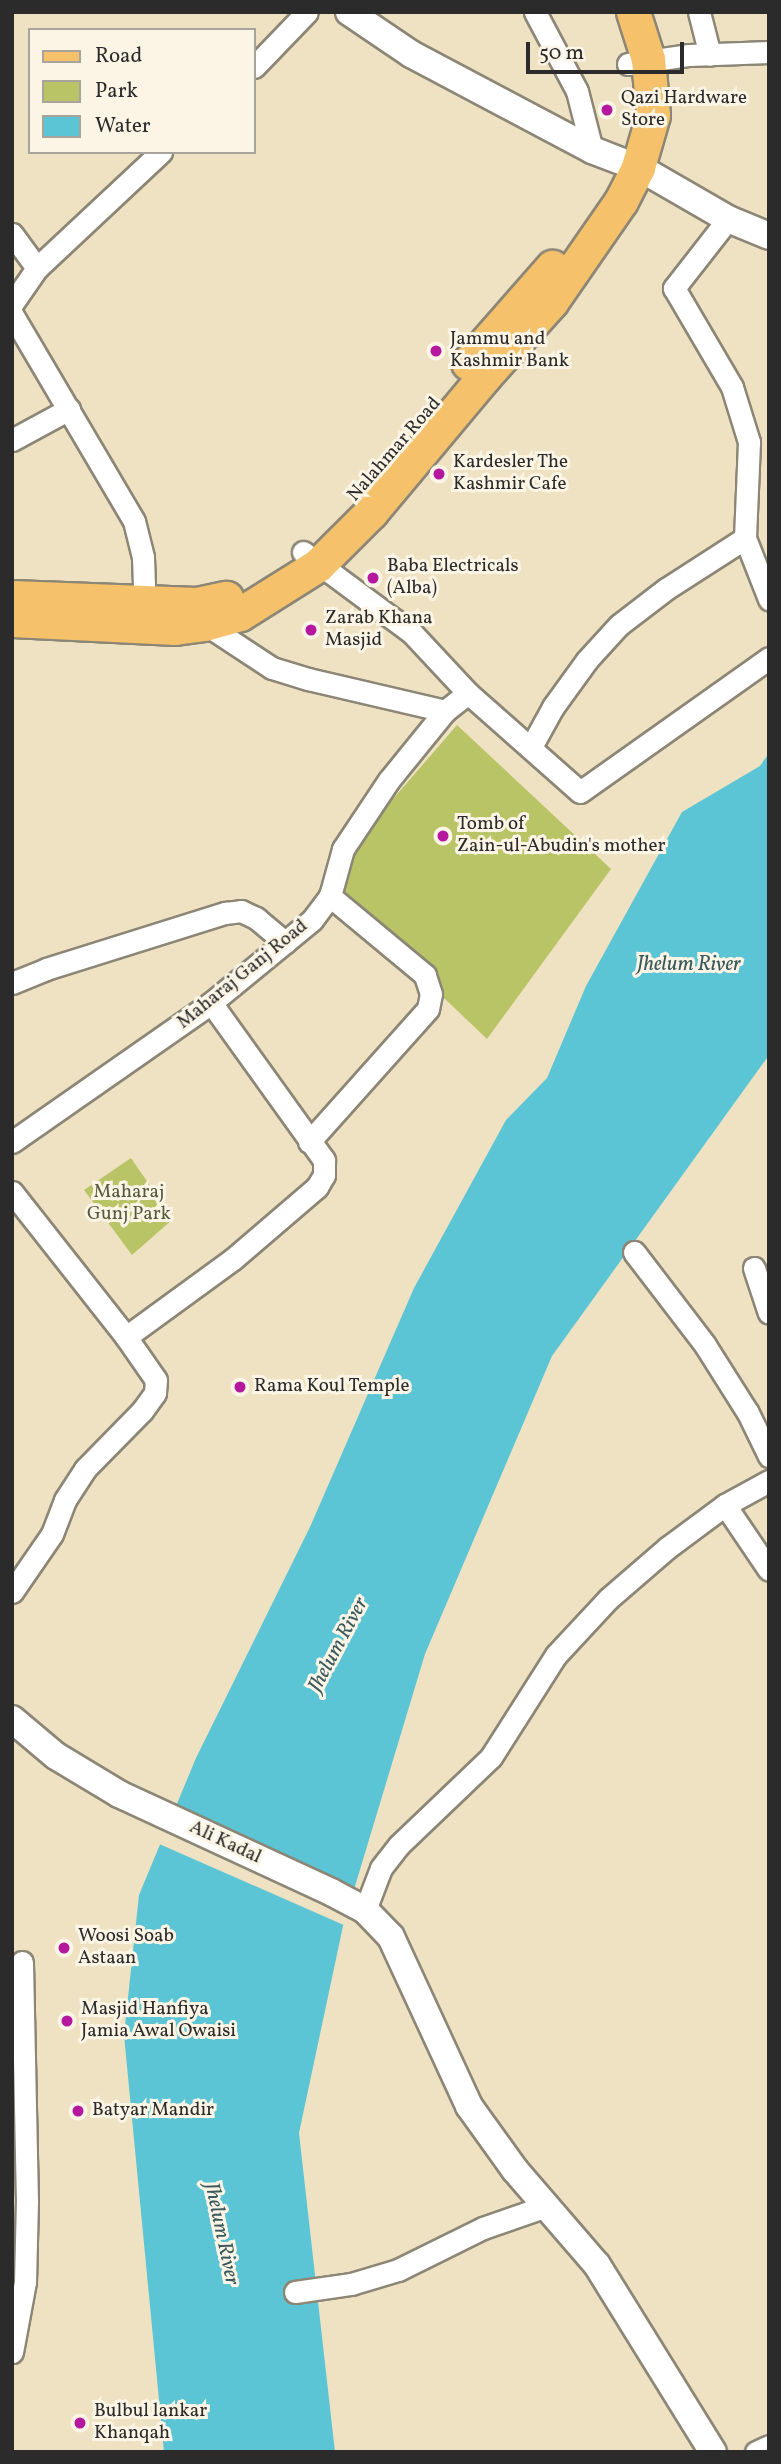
<!DOCTYPE html>
<style>
body{margin:0}
#map{position:relative;width:781px;height:2464px;overflow:hidden;background:#eee2c2;font-family:Vollkorn,serif}
div>[style]{position:absolute}
.green>*{inset:0;background:#b8c466}
.water>*{inset:0;background:#5bc5d5}
.pier>*{inset:0;background:#eee2c2}
.roads{filter:drop-shadow(2px 0 #8c8676) drop-shadow(-2px 0 #8c8676) drop-shadow(0 2px #8c8676) drop-shadow(0 -2px #8c8676)}
.minor>*{height:21px;margin:-10.5px;padding:0 10.5px;transform-origin:10.5px;border-radius:10.5px;background:#fff}
.tertiary>*{height:26px;margin:-13px;padding:0 13px;transform-origin:13px;border-radius:13px;background:#fff}
.primary>*{height:33px;margin:-16.5px;padding:0 16.5px;transform-origin:16.5px;border-radius:16.5px;background:#f5c16b}
.dots>*{width:19px;height:19px;translate:-50% -50%;box-sizing:border-box;border:4px solid #fcf5e5;border-radius:50%}
span{translate:-50% -50%;white-space:nowrap;text-align:center;line-height:1.15;-webkit-text-stroke:6px #fcf5e5;paint-order:stroke}
.poi-label{font-size:19px;color:#2b2b2b}
.left{translate:0 -50%;text-align:left}
.street-label{font-size:19px;color:#2b2b2b}
.park-label{font-size:19px;color:#55593d}
.water-label{font-size:21px;color:#39595e;font-style:italic}
.frame{position:absolute;inset:0;border:14px solid #2b2b2b;pointer-events:none}
.legend{position:absolute;left:28px;top:28px;width:228px;height:126px;box-sizing:border-box;background:#fcf5e5;border:2px solid #a8a49b;margin:0;padding:9px 12px;list-style:none;font-size:21px;color:#2b2b2b}
.legend li{display:flex;align-items:center;gap:14px;height:35px}
.legend b{width:35px;border:2px solid #a8a49b}
.scale{position:absolute;left:526px;top:42px;width:158px;height:32px;box-sizing:border-box;border:4px solid #2b2b2b;border-top:0;padding-left:9px;font-size:21px;line-height:24px;white-space:nowrap;color:#2b2b2b;-webkit-text-stroke:5px #fcf5e5;paint-order:stroke}
</style>
<div id="map">
<div class="green">
<i style="clip-path:polygon(457px 725px,611px 869px,487px 1039px,443px 997px,430px 973px,335px 892px,348px 851px)"></i>
<i style="clip-path:polygon(131px 1158px,173px 1219px,132px 1255px,84px 1190px)"></i>
</div>
<div class="water">
<i style="clip-path:polygon(769px 753px,769px 1055px,552px 1356px,425px 1654px,343px 1926px,299px 2133px,335px 2452px,164px 2452px,124px 2035px,139px 1895px,196px 1758px,310px 1527px,414px 1288px,506px 1120px,547px 1078px,586px 986px,682px 812px,760px 766px)"></i>
</div>
<div class="pier">
<i style="clip-path:polygon(171px 1810px,357px 1891px,346px 1926px,157px 1843px)"></i>
</div>
<div class="roads">
<div class="minor">
<i style="left:535px;top:12px;width:89px;rotate:62deg"></i>
<i style="left:577px;top:91px;width:61px;rotate:75.7deg"></i>
<i style="left:699px;top:12px;width:44px;rotate:75.7deg"></i>
<i style="left:628px;top:64px;width:62px;rotate:-8.4deg"></i>
<i style="left:689px;top:55px;width:80px;rotate:-2.1deg"></i>
<i style="left:254px;top:67px;width:76px;rotate:-46.1deg"></i>
<i style="left:728px;top:219px;width:88px;rotate:128deg"></i>
<i style="left:674px;top:288px;width:115px;rotate:59.6deg"></i>
<i style="left:732px;top:387px;width:58px;rotate:72.8deg"></i>
<i style="left:749px;top:442px;width:96px;rotate:92.4deg"></i>
<i style="left:745px;top:538px;width:66px;rotate:68.5deg"></i>
<i style="left:12px;top:234px;width:42px;rotate:53.7deg"></i>
<i style="left:12px;top:304px;width:44px;rotate:-55.2deg"></i>
<i style="left:37px;top:268px;width:170px;rotate:-43.1deg"></i>
<i style="left:12px;top:314px;width:240px;rotate:59.5deg"></i>
<i style="left:134px;top:521px;width:37px;rotate:76deg"></i>
<i style="left:143px;top:557px;width:56px;rotate:88deg"></i>
<i style="left:12px;top:440px;width:65px;rotate:-28.5deg"></i>
<i style="left:303px;top:552px;width:136px;rotate:36.6deg"></i>
<i style="left:412px;top:633px;width:82px;rotate:47deg"></i>
<i style="left:468px;top:693px;width:149px;rotate:41.5deg"></i>
<i style="left:580px;top:792px;width:232px;rotate:-35.3deg"></i>
<i style="left:205px;top:624px;width:80px;rotate:33.3deg"></i>
<i style="left:272px;top:668px;width:38px;rotate:17deg"></i>
<i style="left:308px;top:679px;width:141px;rotate:13.1deg"></i>
<i style="left:531px;top:747px;width:46px;rotate:-61.2deg"></i>
<i style="left:553px;top:707px;width:58px;rotate:-54.1deg"></i>
<i style="left:587px;top:660px;width:47px;rotate:-47.6deg"></i>
<i style="left:619px;top:625px;width:59px;rotate:-37.5deg"></i>
<i style="left:666px;top:589px;width:94px;rotate:-32.8deg"></i>
<i style="left:12px;top:983px;width:37px;rotate:-22deg"></i>
<i style="left:46px;top:969px;width:188px;rotate:-17.4deg"></i>
<i style="left:225px;top:913px;width:16px;rotate:-7deg"></i>
<i style="left:241px;top:911px;width:17px;rotate:25deg"></i>
<i style="left:256px;top:918px;width:38px;rotate:40deg"></i>
<i style="left:12px;top:1142px;width:243px;rotate:-34.9deg"></i>
<i style="left:211px;top:1003px;width:131px;rotate:-39.4deg"></i>
<i style="left:312px;top:920px;width:30px;rotate:-53deg"></i>
<i style="left:330px;top:896px;width:49px;rotate:-74.5deg"></i>
<i style="left:343px;top:849px;width:83px;rotate:-56.3deg"></i>
<i style="left:389px;top:780px;width:89px;rotate:-50.9deg"></i>
<i style="left:445px;top:711px;width:29px;rotate:-38deg"></i>
<i style="left:309px;top:1142px;width:178px;rotate:-48.2deg"></i>
<i style="left:428px;top:1009px;width:15px;rotate:-79deg"></i>
<i style="left:431px;top:994px;width:20px;rotate:-108deg"></i>
<i style="left:425px;top:975px;width:124px;rotate:-140.3deg"></i>
<i style="left:12px;top:1192px;width:184px;rotate:51.8deg"></i>
<i style="left:126px;top:1337px;width:132px;rotate:-36.1deg"></i>
<i style="left:233px;top:1259px;width:111px;rotate:-40.6deg"></i>
<i style="left:317px;top:1187px;width:14px;rotate:-60deg"></i>
<i style="left:324px;top:1175px;width:15px;rotate:-90deg"></i>
<i style="left:324px;top:1160px;width:193px;rotate:-125.7deg"></i>
<i style="left:634px;top:1252px;width:117px;rotate:52.6deg"></i>
<i style="left:705px;top:1345px;width:80px;rotate:57.7deg"></i>
<i style="left:748px;top:1413px;width:48px;rotate:64deg"></i>
<i style="left:754px;top:1268px;width:47px;rotate:71.6deg"></i>
<i style="left:725px;top:1505px;width:78px;rotate:55.9deg"></i>
<i style="left:12px;top:1592px;width:70px;rotate:-55.4deg"></i>
<i style="left:52px;top:1534px;width:36px;rotate:-69deg"></i>
<i style="left:65px;top:1500px;width:37px;rotate:-57deg"></i>
<i style="left:85px;top:1469px;width:81px;rotate:-45.5deg"></i>
<i style="left:142px;top:1411px;width:22px;rotate:-54deg"></i>
<i style="left:155px;top:1393px;width:13px;rotate:-86deg"></i>
<i style="left:156px;top:1380px;width:52px;rotate:-124.9deg"></i>
<i style="left:365px;top:1910px;width:45px;rotate:-69.1deg"></i>
<i style="left:381px;top:1868px;width:29px;rotate:-52deg"></i>
<i style="left:399px;top:1845px;width:127px;rotate:-43.7deg"></i>
<i style="left:491px;top:1757px;width:121px;rotate:-57.5deg"></i>
<i style="left:556px;top:1655px;width:76px;rotate:-47.1deg"></i>
<i style="left:608px;top:1599px;width:78px;rotate:-40.8deg"></i>
<i style="left:667px;top:1548px;width:72px;rotate:-36.6deg"></i>
<i style="left:725px;top:1505px;width:50px;rotate:-28.6deg"></i>
<i style="left:295px;top:2292px;width:57px;rotate:-8.1deg"></i>
<i style="left:351px;top:2284px;width:49px;rotate:-16.6deg"></i>
<i style="left:398px;top:2270px;width:95px;rotate:-26.3deg"></i>
<i style="left:483px;top:2228px;width:67px;rotate:-19.2deg"></i>
<i style="left:12px;top:2352px;width:71px;rotate:-79.5deg"></i>
<i style="left:25px;top:2282px;width:80px;rotate:-88.6deg"></i>
<i style="left:27px;top:2202px;width:240px;rotate:-91.2deg"></i>
<i style="left:756px;top:2452px;width:14px;rotate:-25deg"></i>
</div>
<div class="tertiary">
<i style="left:349px;top:12px;width:75px;rotate:34.1deg"></i>
<i style="left:411px;top:54px;width:205px;rotate:27.9deg"></i>
<i style="left:592px;top:150px;width:31px;rotate:21deg"></i>
<i style="left:638px;top:167px;width:104px;rotate:30deg"></i>
<i style="left:728px;top:219px;width:44px;rotate:22.5deg"></i>
<i style="left:12px;top:1719px;width:57px;rotate:40.1deg"></i>
<i style="left:56px;top:1756px;width:74px;rotate:31.1deg"></i>
<i style="left:119px;top:1794px;width:234px;rotate:24.8deg"></i>
<i style="left:331px;top:1892px;width:38px;rotate:28deg"></i>
<i style="left:365px;top:1910px;width:37px;rotate:46deg"></i>
<i style="left:391px;top:1937px;width:186px;rotate:65.2deg"></i>
<i style="left:469px;top:2106px;width:79px;rotate:54.3deg"></i>
<i style="left:515px;top:2170px;width:125px;rotate:49.2deg"></i>
<i style="left:597px;top:2265px;width:220px;rotate:58.2deg"></i>
</div>
<div class="primary">
<i style="left:468px;top:363px;width:128px;rotate:-48.8deg"></i>
<i style="left:12px;top:597px;width:185px;rotate:2.2deg"></i>
<i style="left:197px;top:604px;width:30px;rotate:-12deg"></i>
<i style="left:12px;top:620px;width:163px;rotate:2.8deg"></i>
<i style="left:175px;top:628px;width:30px;rotate:-8deg"></i>
<i style="left:205px;top:624px;width:36px;rotate:-16deg"></i>
<i style="left:240px;top:614px;width:92px;rotate:-32.1deg"></i>
<i style="left:318px;top:565px;width:75px;rotate:-45deg"></i>
<i style="left:371px;top:512px;width:175px;rotate:-50.1deg"></i>
<i style="left:483px;top:378px;width:102px;rotate:-48.2deg"></i>
<i style="left:551px;top:302px;width:123px;rotate:-55.3deg"></i>
<i style="left:621px;top:201px;width:38px;rotate:-63deg"></i>
<i style="left:638px;top:167px;width:54px;rotate:-73.9deg"></i>
<i style="left:653px;top:115px;width:56px;rotate:-95.1deg"></i>
<i style="left:648px;top:59px;width:49px;rotate:-107.7deg"></i>
</div>
</div>
<div class="dots">
<i style="left:607px;top:110px;background:#b5179e"></i>
<i style="left:436px;top:351px;background:#b5179e"></i>
<i style="left:439px;top:474px;background:#b5179e"></i>
<i style="left:373px;top:578px;background:#b5179e"></i>
<i style="left:311px;top:630px;background:#b5179e"></i>
<i style="left:443px;top:836px;background:#b5179e"></i>
<i style="left:240px;top:1387px;background:#b5179e"></i>
<i style="left:64px;top:1948px;background:#b5179e"></i>
<i style="left:67px;top:2021px;background:#b5179e"></i>
<i style="left:78px;top:2111px;background:#b5179e"></i>
<i style="left:80px;top:2423px;background:#b5179e"></i>
</div>
<div class="poi-label">
<span class="left" style="left:621px;top:110px">Qazi Hardware<br>Store</span>
<span class="left" style="left:450px;top:351px">Jammu and<br>Kashmir Bank</span>
<span class="left" style="left:453px;top:474px">Kardesler The<br>Kashmir Cafe</span>
<span class="left" style="left:387px;top:578px">Baba Electricals<br>(Alba)</span>
<span class="left" style="left:325px;top:630px">Zarab Khana<br>Masjid</span>
<span class="left" style="left:457px;top:836px">Tomb of<br>Zain-ul-Abudin's mother</span>
<span class="left" style="left:254px;top:1387px">Rama Koul Temple</span>
<span class="left" style="left:78px;top:1948px">Woosi Soab<br>Astaan</span>
<span class="left" style="left:81px;top:2021px">Masjid Hanfiya<br>Jamia Awal Owaisi</span>
<span class="left" style="left:92px;top:2111px">Batyar Mandir</span>
<span class="left" style="left:94px;top:2423px">Bulbul lankar<br>Khanqah</span>
</div>
<div class="street-label">
<span style="left:395px;top:450px;rotate:-49deg">Nalahmar Road</span>
<span style="left:243px;top:975px;rotate:-39deg">Maharaj Ganj Road</span>
<span style="left:225px;top:1843px;rotate:25deg">Ali Kadal</span>
</div>
<div class="park-label">
<span style="left:129px;top:1204px">Maharaj<br>Gunj Park</span>
</div>
<div class="water-label">
<span style="left:689px;top:965px">Jhelum River</span>
<span style="left:339px;top:1645px;rotate:-62deg">Jhelum River</span>
<span style="left:221px;top:2234px;rotate:78deg">Jhelum River</span>
</div>
<div class="frame"></div>
<ul class="legend">
<li><b style="height:9px;background:#f5c16b"></b>Road</li>
<li><b style="height:19px;background:#b8c466"></b>Park</li>
<li><b style="height:19px;background:#5bc5d5"></b>Water</li>
</ul>
<div class="scale">50 m</div>
</div>
